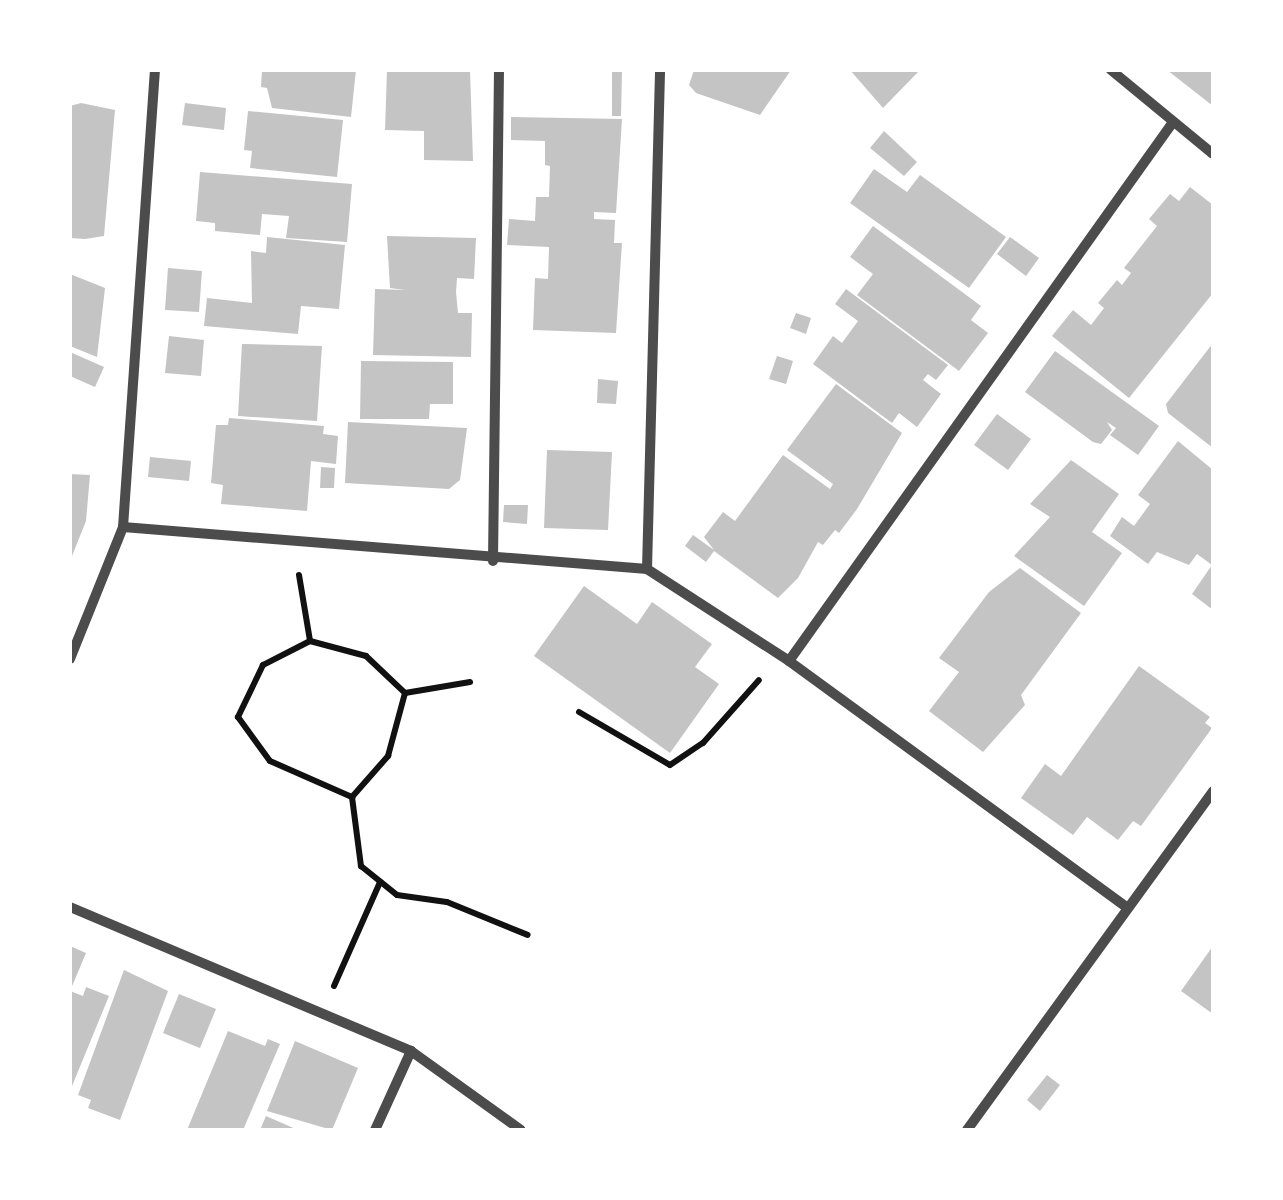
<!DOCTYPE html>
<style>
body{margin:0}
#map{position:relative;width:1283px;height:1200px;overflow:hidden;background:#fff;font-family:"Roboto Condensed",sans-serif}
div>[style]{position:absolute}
.building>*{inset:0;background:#c4c4c4}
.path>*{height:6px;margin:-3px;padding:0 3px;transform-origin:3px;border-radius:3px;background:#111}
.minor>*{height:10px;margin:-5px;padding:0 5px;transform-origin:5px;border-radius:5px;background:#4c4c4c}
span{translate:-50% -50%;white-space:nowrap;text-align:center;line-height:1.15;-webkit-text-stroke:10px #fff;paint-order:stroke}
.frame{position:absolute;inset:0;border:72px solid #fff;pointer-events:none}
</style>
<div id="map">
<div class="building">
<i style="clip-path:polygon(262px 70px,356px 70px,351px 117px,272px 108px,267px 88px,261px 87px)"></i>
<i style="clip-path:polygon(387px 70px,470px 70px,473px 161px,424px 160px,424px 131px,385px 130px)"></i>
<i style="clip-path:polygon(612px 70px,622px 71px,621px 116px,612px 116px)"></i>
<i style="clip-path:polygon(694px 70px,791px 70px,760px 115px,696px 93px,689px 85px)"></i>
<i style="clip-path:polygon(850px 70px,920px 70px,883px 108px)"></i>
<i style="clip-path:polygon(1167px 70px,1213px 70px,1213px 106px)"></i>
<i style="clip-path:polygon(81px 103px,115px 110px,104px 236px,85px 239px,70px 238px,70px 106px)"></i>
<i style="clip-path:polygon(185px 103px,226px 108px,224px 130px,182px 125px)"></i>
<i style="clip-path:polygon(248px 111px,343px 120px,337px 177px,250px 168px,252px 151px,244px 150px)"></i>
<i style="clip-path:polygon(511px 117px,622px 119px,616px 213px,594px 212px,594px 219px,615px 220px,614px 243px,622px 243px,616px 333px,533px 330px,535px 278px,548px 279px,549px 247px,507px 245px,509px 219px,535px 221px,536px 197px,549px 197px,550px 166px,545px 165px,545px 141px,511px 140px)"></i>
<i style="clip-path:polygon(884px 131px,917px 162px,904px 176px,870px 148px)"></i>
<i style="clip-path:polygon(874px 169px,907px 192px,920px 175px,1006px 237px,969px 288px,850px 203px)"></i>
<i style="clip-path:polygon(200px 172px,352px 184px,347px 242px,286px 238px,289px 216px,262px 214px,260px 235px,215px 231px,215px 223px,196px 221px)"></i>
<i style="clip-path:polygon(1190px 187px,1213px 205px,1213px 293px,1129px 398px,1052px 336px,1073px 310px,1091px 325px,1104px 308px,1098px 303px,1117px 280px,1122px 285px,1131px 273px,1124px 268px,1157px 226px,1149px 219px,1170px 194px,1179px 201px)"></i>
<i style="clip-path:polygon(873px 226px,981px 306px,971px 320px,988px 333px,959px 371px,857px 295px,873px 274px,850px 257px)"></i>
<i style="clip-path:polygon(387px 236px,476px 238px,474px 279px,457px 278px,456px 292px,458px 313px,472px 313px,471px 357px,373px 355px,375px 289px,405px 290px,390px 288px)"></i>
<i style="clip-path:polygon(267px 237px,345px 245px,339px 309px,301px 306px,298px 334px,204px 326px,207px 298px,252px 303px,251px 251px,266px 253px)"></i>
<i style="clip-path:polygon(1010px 237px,1039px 258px,1026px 276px,997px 254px)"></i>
<i style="clip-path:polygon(168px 268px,202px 271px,199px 312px,165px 310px)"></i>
<i style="clip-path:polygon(70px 274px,105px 288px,97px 357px,70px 346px)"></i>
<i style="clip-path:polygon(846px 289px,948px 365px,936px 380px,928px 374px,923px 380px,941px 394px,917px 427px,899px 413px,892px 423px,813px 364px,833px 336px,842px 343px,858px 321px,835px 304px)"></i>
<i style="clip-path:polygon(796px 313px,811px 318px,806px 334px,790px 328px)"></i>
<i style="clip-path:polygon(169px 336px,204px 340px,201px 376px,165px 373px)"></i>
<i style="clip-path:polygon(1213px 343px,1213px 448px,1168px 413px,1166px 404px)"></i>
<i style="clip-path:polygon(242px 344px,322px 346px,317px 421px,238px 416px)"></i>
<i style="clip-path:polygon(1055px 351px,1159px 426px,1138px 455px,1110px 435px,1116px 428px,1107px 422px,1112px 430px,1101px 444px,1093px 442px,1025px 392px)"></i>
<i style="clip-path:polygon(70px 352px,104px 367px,95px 387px,70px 376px)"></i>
<i style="clip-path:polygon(777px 356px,793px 361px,786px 384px,769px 379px)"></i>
<i style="clip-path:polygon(361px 361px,453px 362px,453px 404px,430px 404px,429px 419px,360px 419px)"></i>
<i style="clip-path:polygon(598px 379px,618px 381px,616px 404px,597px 403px)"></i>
<i style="clip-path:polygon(836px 384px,902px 433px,857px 509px,839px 533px,835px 530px,823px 545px,818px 542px,798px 578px,778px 598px,714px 551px,706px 562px,685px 546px,693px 535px,714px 550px,704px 537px,723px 512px,735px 521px,783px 455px,830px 489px,833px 484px,787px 450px)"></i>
<i style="clip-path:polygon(997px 414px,1031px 439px,1008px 470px,974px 445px)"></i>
<i style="clip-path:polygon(229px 418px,324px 426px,323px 434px,338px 436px,336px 464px,311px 461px,307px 511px,221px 504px,223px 485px,211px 483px,216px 425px,228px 425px)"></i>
<i style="clip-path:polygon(348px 422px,467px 428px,460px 480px,449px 489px,345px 483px)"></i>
<i style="clip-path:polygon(1178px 441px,1213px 470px,1213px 610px,1192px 594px,1212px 565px,1197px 554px,1189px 565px,1157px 552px,1148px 564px,1110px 536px,1122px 517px,1134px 526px,1150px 504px,1138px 495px)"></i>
<i style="clip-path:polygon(547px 450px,612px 452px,608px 530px,544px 528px)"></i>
<i style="clip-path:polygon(150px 457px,191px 461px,189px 481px,148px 477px)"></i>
<i style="clip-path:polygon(1071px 460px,1119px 494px,1092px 532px,1122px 553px,1084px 606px,1014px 556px,1050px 517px,1030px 504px)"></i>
<i style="clip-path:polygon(321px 467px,335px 468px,334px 488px,320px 488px)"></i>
<i style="clip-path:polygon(70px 474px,90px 475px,86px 521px,70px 561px)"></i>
<i style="clip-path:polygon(504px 505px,528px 505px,527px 524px,503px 522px)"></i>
<i style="clip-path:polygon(1020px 568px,1081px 613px,1021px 695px,1025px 705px,983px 752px,929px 711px,959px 672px,939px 658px,989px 592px)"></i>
<i style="clip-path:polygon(584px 586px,637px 624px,652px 602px,712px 644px,695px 667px,719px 684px,670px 753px,534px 656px)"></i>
<i style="clip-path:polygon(1139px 666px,1210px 717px,1205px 723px,1212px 728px,1141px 826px,1133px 821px,1118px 840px,1087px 817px,1073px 835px,1021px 798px,1045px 764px,1061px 776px)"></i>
<i style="clip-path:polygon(70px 946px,86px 953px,70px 991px,83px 996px,86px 987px,109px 996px,70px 1091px)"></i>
<i style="clip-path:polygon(1213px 946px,1213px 1014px,1181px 991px)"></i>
<i style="clip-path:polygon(124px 970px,168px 991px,120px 1120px,88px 1108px,91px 1100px,78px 1095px)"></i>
<i style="clip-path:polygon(179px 994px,216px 1009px,200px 1048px,163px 1033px)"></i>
<i style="clip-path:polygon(228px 1031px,265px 1046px,268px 1039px,280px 1044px,243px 1130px,187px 1130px)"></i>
<i style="clip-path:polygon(295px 1041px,358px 1068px,332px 1130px,267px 1111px)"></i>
<i style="clip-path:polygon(1047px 1075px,1060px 1085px,1040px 1111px,1027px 1100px)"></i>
<i style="clip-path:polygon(266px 1116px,298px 1130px,260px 1130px)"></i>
</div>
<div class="path">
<i style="left:299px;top:575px;width:67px;rotate:80.5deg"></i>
<i style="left:310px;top:641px;width:58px;rotate:15deg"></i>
<i style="left:366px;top:656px;width:54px;rotate:43.5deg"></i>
<i style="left:310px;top:641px;width:53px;rotate:152.9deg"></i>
<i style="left:263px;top:665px;width:58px;rotate:115.7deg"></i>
<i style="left:238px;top:717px;width:54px;rotate:54deg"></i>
<i style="left:270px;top:761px;width:90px;rotate:23.7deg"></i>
<i style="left:352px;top:797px;width:70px;rotate:82.6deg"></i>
<i style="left:361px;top:866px;width:46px;rotate:38.9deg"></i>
<i style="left:397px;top:895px;width:50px;rotate:8deg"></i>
<i style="left:447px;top:902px;width:87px;rotate:22.2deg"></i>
<i style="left:579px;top:712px;width:105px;rotate:30.2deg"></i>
<i style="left:670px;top:765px;width:40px;rotate:-34deg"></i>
<i style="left:703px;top:743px;width:84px;rotate:-48.4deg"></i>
<i style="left:352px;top:797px;width:55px;rotate:-48.7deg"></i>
<i style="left:388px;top:756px;width:65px;rotate:-74.9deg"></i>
<i style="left:405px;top:693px;width:66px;rotate:-9.6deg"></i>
<i style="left:334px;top:986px;width:114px;rotate:-66.1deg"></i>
</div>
<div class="minor">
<i style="left:1111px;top:70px;width:132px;rotate:39.5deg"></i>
<i style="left:123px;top:527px;width:526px;rotate:4.58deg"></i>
<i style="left:647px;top:569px;width:169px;rotate:32.9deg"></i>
<i style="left:789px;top:661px;width:419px;rotate:36.1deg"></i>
<i style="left:493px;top:561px;width:491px;rotate:-89.3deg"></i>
<i style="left:647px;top:569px;width:499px;rotate:-88.5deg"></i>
<i style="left:70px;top:659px;width:142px;rotate:-68.1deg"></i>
<i style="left:123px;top:527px;width:458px;rotate:-86deg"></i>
<i style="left:789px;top:661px;width:662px;rotate:-54.53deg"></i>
<i style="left:70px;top:907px;width:370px;rotate:22.9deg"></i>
<i style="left:411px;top:1051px;width:135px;rotate:35.7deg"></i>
<i style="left:375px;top:1130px;width:87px;rotate:-65.5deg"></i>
<i style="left:967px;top:1130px;width:419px;rotate:-54deg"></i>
</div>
<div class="frame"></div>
</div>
